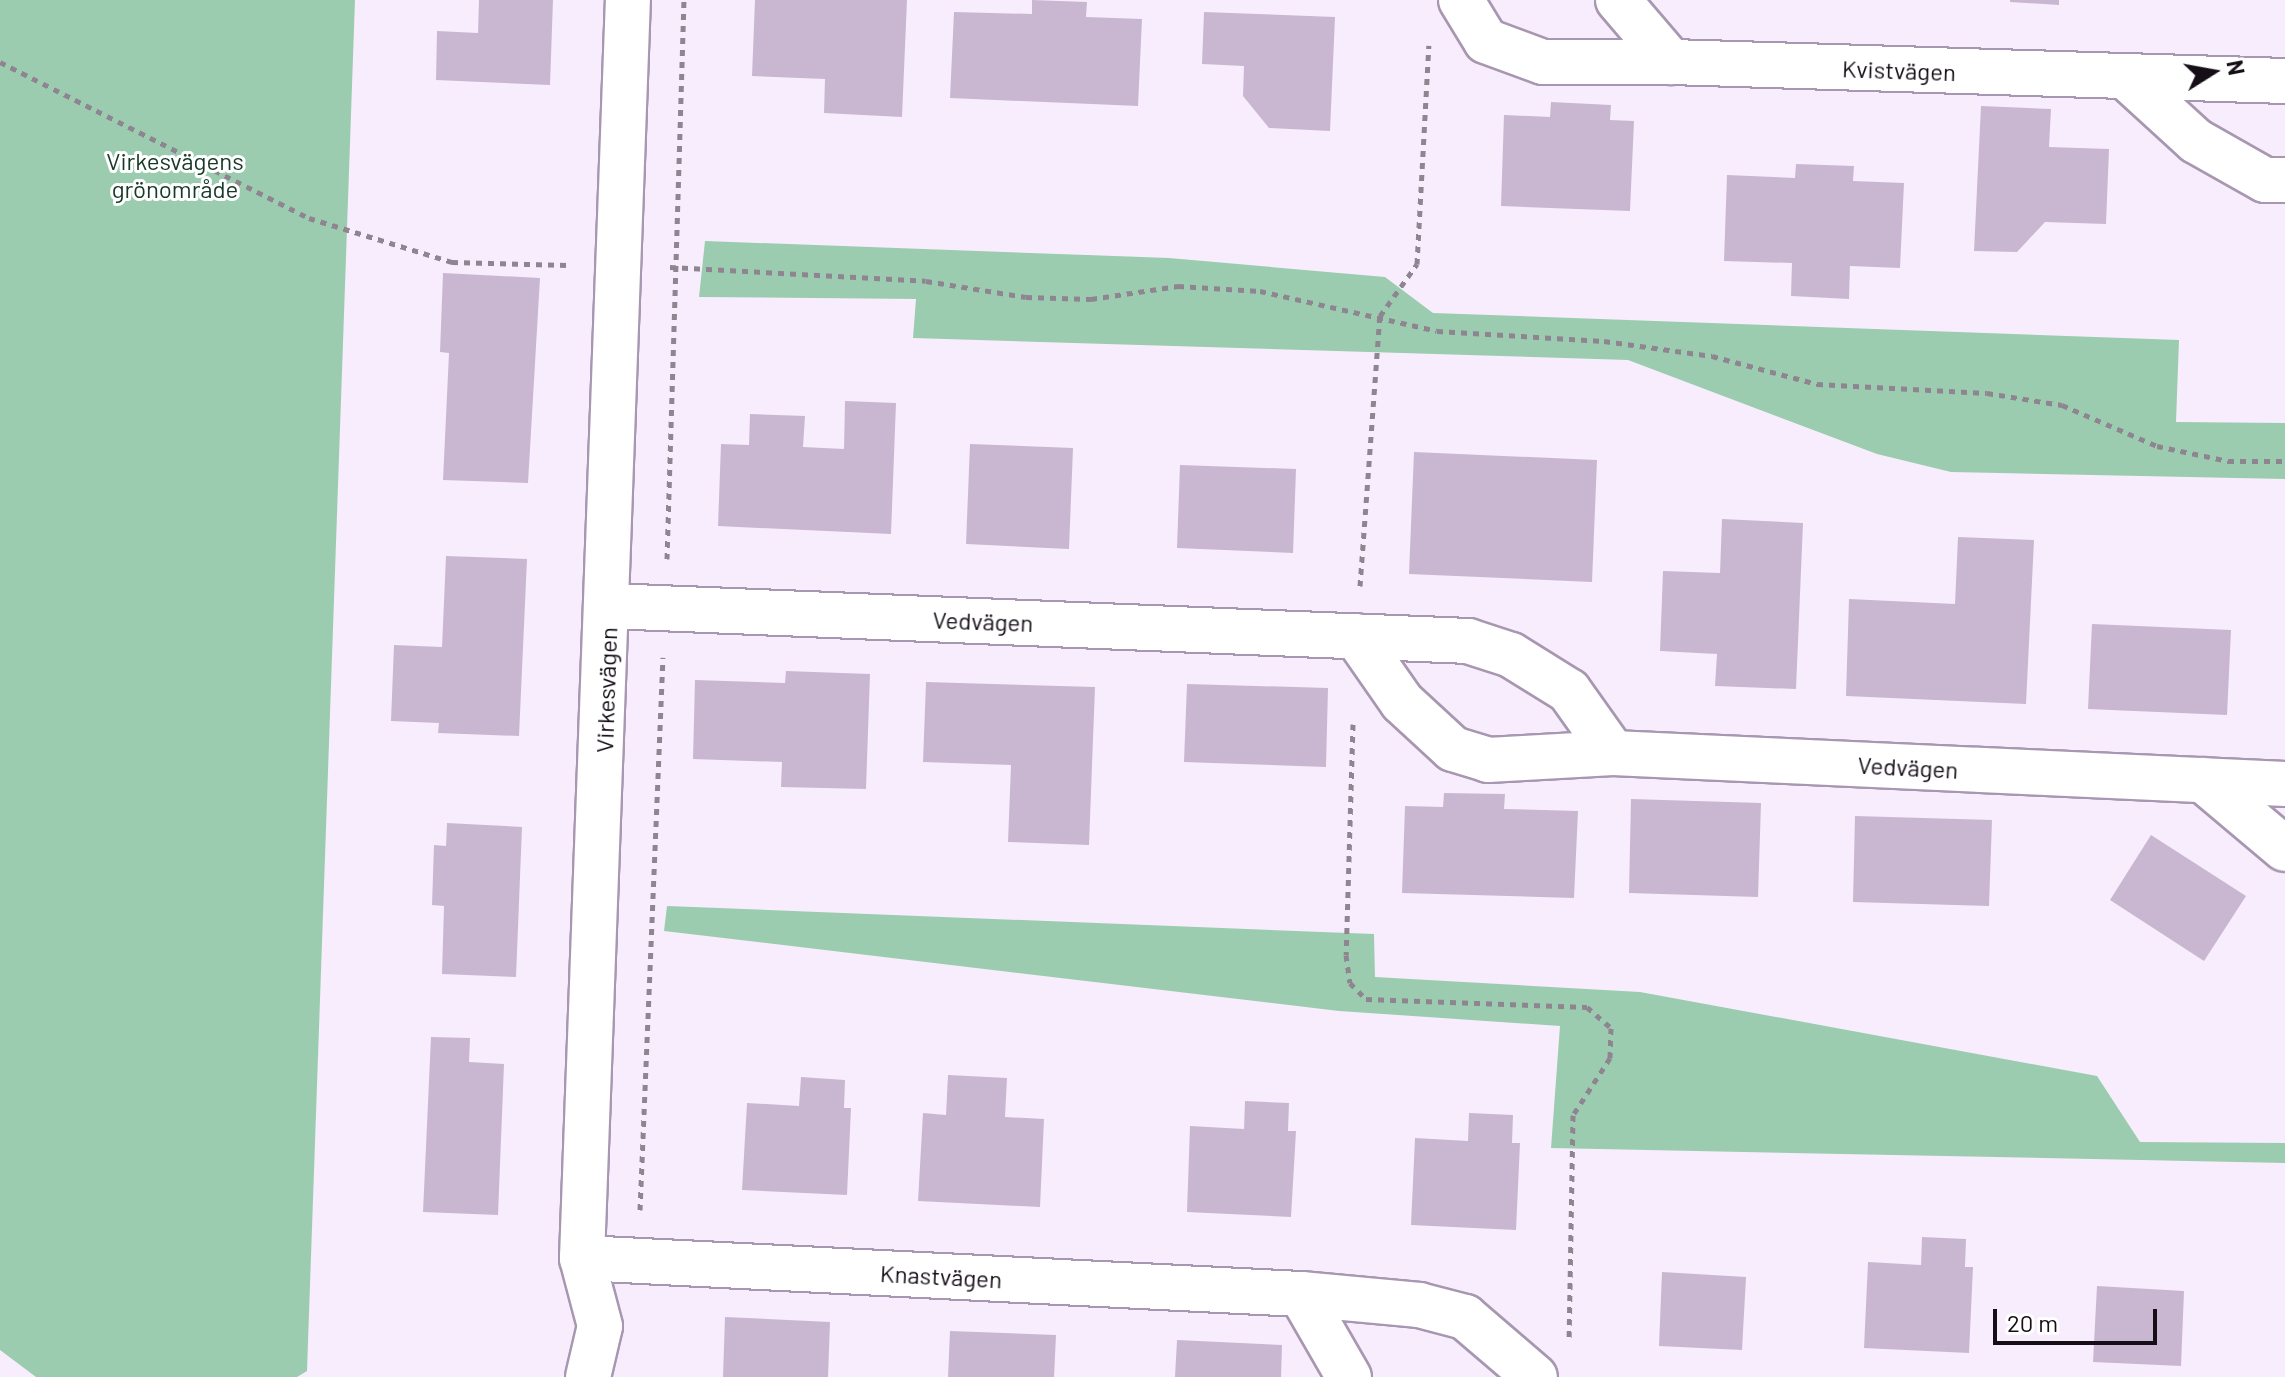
<!DOCTYPE html>
<meta charset="utf-8">
<style>
body{margin:0}
#map{position:relative;width:2285px;height:1377px;overflow:hidden;background:#f8edfd;font-family:Barlow,sans-serif}
div>[style]{position:absolute}
.green>*{inset:0;background:#9cccb0}
.building>*{inset:0;background:#c9b7d1}
.path>*{height:5px;margin-top:-2.5px;transform-origin:0;background:repeating-linear-gradient(90deg,#8e8591 0 6px,transparent 0 12px)}
.roads{filter:drop-shadow(2px 0 #a897b0) drop-shadow(-2px 0 #a897b0) drop-shadow(0 2px #a897b0) drop-shadow(0 -2px #a897b0)}
.minor>*{height:44px;margin:-22px;padding:0 22px;transform-origin:22px;border-radius:22px;background:#fff}
span{translate:-50% -50%;white-space:nowrap;text-align:center;line-height:1.15;-webkit-text-stroke:6px #fff;paint-order:stroke}
.street-label{font-size:24px;color:#150e17}
.park-label{font-size:24px;color:#173927}
.north{position:absolute;left:2173px;top:32px;width:80px;height:80px;-webkit-text-stroke:6px #fff;paint-order:stroke;rotate:79deg;font-size:22px;font-weight:700;line-height:32px;text-align:center;color:#150e17}
.north::after{content:'';display:block;margin:auto;width:28px;height:36px;background:#150e17;clip-path:polygon(50% 0,100% 100%,50% 72%,0 100%)}
.scale{position:absolute;left:1993px;top:1309px;width:164px;height:36px;box-sizing:border-box;border:4px solid #150e17;border-top:0;padding-left:10px;font-size:24px;line-height:28px;white-space:nowrap;color:#150e17;-webkit-text-stroke:6px #fff;paint-order:stroke}
</style>
<div id="map">
<div class="green">
<i style="clip-path:polygon(0 0,355px 0,307px 1371px,297px 1377px,36px 1377px,0 1350px)"></i>
<i style="clip-path:polygon(705px 241px,1169px 258px,1385px 277px,1433px 313px,2179px 340px,2176px 422px,2285px 423px,2285px 479px,1951px 472px,1877px 454px,1628px 360px,913px 338px,916px 299px,699px 297px)"></i>
<i style="clip-path:polygon(667px 906px,1374px 934px,1375px 977px,1640px 992px,2097px 1076px,2140px 1142px,2285px 1143px,2285px 1163px,1551px 1148px,1560px 1026px,1339px 1011px,664px 931px)"></i>
</div>
<div class="building">
<i style="clip-path:polygon(479px 0,553px 0,550px 85px,436px 80px,437px 31px,478px 33px)"></i>
<i style="clip-path:polygon(755px 0,907px 0,902px 117px,824px 113px,825px 79px,752px 76px)"></i>
<i style="clip-path:polygon(1032px 0,1087px 2px,1086px 17px,1142px 19px,1138px 106px,950px 98px,954px 12px,1032px 14px)"></i>
<i style="clip-path:polygon(2010px 0,2059px 0,2059px 5px,2010px 2px)"></i>
<i style="clip-path:polygon(1204px 12px,1335px 17px,1330px 131px,1269px 128px,1243px 96px,1244px 66px,1202px 64px)"></i>
<i style="clip-path:polygon(1551px 102px,1611px 105px,1610px 120px,1634px 121px,1630px 211px,1501px 206px,1504px 115px,1550px 117px)"></i>
<i style="clip-path:polygon(1981px 106px,2051px 109px,2049px 147px,2109px 149px,2106px 224px,2045px 222px,2017px 252px,1974px 251px)"></i>
<i style="clip-path:polygon(1796px 164px,1854px 166px,1853px 181px,1904px 183px,1900px 268px,1850px 266px,1849px 299px,1791px 296px,1792px 263px,1724px 261px,1727px 175px,1795px 178px)"></i>
<i style="clip-path:polygon(443px 273px,540px 278px,528px 483px,443px 480px,449px 353px,440px 352px)"></i>
<i style="clip-path:polygon(845px 401px,896px 403px,891px 534px,718px 526px,721px 444px,749px 445px,750px 414px,805px 416px,803px 447px,844px 449px)"></i>
<i style="clip-path:polygon(970px 444px,1073px 448px,1069px 549px,966px 544px)"></i>
<i style="clip-path:polygon(1414px 452px,1597px 460px,1592px 582px,1409px 574px)"></i>
<i style="clip-path:polygon(1180px 465px,1296px 469px,1293px 553px,1177px 548px)"></i>
<i style="clip-path:polygon(1722px 519px,1803px 523px,1796px 689px,1715px 686px,1717px 654px,1660px 651px,1663px 571px,1720px 573px)"></i>
<i style="clip-path:polygon(1958px 537px,2034px 540px,2026px 704px,1846px 696px,1849px 599px,1955px 604px)"></i>
<i style="clip-path:polygon(446px 556px,527px 559px,519px 736px,438px 733px,439px 723px,391px 721px,394px 645px,442px 647px)"></i>
<i style="clip-path:polygon(2092px 624px,2231px 630px,2227px 715px,2088px 709px)"></i>
<i style="clip-path:polygon(786px 671px,870px 674px,866px 789px,781px 787px,782px 762px,693px 759px,695px 680px,785px 683px)"></i>
<i style="clip-path:polygon(926px 682px,1095px 687px,1089px 845px,1008px 842px,1011px 765px,923px 762px)"></i>
<i style="clip-path:polygon(1187px 684px,1328px 688px,1326px 767px,1184px 762px)"></i>
<i style="clip-path:polygon(1444px 793px,1505px 794px,1504px 809px,1578px 811px,1574px 898px,1402px 893px,1405px 806px,1443px 807px)"></i>
<i style="clip-path:polygon(1631px 799px,1761px 803px,1758px 897px,1629px 893px)"></i>
<i style="clip-path:polygon(1855px 816px,1992px 820px,1989px 906px,1853px 902px)"></i>
<i style="clip-path:polygon(447px 823px,522px 827px,516px 977px,442px 974px,444px 906px,432px 905px,434px 845px,446px 846px)"></i>
<i style="clip-path:polygon(2151px 835px,2246px 896px,2204px 961px,2110px 900px)"></i>
<i style="clip-path:polygon(431px 1037px,470px 1038px,469px 1062px,504px 1064px,498px 1215px,423px 1212px)"></i>
<i style="clip-path:polygon(948px 1075px,1007px 1078px,1005px 1117px,1044px 1119px,1040px 1207px,918px 1201px,923px 1113px,946px 1115px)"></i>
<i style="clip-path:polygon(801px 1077px,845px 1080px,844px 1108px,851px 1108px,847px 1195px,742px 1190px,747px 1103px,799px 1106px)"></i>
<i style="clip-path:polygon(1245px 1101px,1289px 1103px,1288px 1131px,1296px 1131px,1291px 1217px,1187px 1212px,1190px 1126px,1244px 1129px)"></i>
<i style="clip-path:polygon(1469px 1113px,1513px 1115px,1512px 1143px,1520px 1143px,1516px 1230px,1411px 1225px,1415px 1138px,1468px 1141px)"></i>
<i style="clip-path:polygon(1922px 1237px,1966px 1239px,1965px 1267px,1973px 1267px,1969px 1353px,1864px 1348px,1868px 1262px,1921px 1265px)"></i>
<i style="clip-path:polygon(1662px 1272px,1746px 1277px,1742px 1350px,1659px 1346px)"></i>
<i style="clip-path:polygon(2097px 1286px,2184px 1291px,2181px 1366px,2093px 1362px)"></i>
<i style="clip-path:polygon(725px 1317px,830px 1322px,828px 1377px,723px 1377px)"></i>
<i style="clip-path:polygon(950px 1331px,1056px 1335px,1054px 1377px,948px 1377px)"></i>
<i style="clip-path:polygon(1177px 1340px,1282px 1345px,1281px 1377px,1175px 1377px)"></i>
</div>
<div class="path">
<i style="left:0;top:62px;width:346px;rotate:26.8deg"></i>
<i style="left:309px;top:218px;width:150px;rotate:17.1deg"></i>
<i style="left:452px;top:262px;width:116px;rotate:1.5deg"></i>
<i style="left:670px;top:267px;width:256px;rotate:3.1deg"></i>
<i style="left:926px;top:281px;width:101px;rotate:9.1deg"></i>
<i style="left:1026px;top:297px;width:65px;rotate:1.8deg"></i>
<i style="left:1091px;top:299px;width:88px;rotate:-8.5deg"></i>
<i style="left:1178px;top:286px;width:82px;rotate:3.5deg"></i>
<i style="left:1260px;top:291px;width:181px;rotate:12.7deg"></i>
<i style="left:1437px;top:331px;width:167px;rotate:3.4deg"></i>
<i style="left:1604px;top:341px;width:109px;rotate:7.9deg"></i>
<i style="left:1712px;top:356px;width:109px;rotate:14.9deg"></i>
<i style="left:1817px;top:384px;width:170px;rotate:3deg"></i>
<i style="left:1987px;top:393px;width:76px;rotate:9.1deg"></i>
<i style="left:2062px;top:405px;width:103px;rotate:23.3deg"></i>
<i style="left:2157px;top:446px;width:73px;rotate:11.9deg"></i>
<i style="left:2228px;top:461px;width:57px"></i>
<i style="left:667px;top:559px;width:559px;rotate:-88.26deg"></i>
<i style="left:1360px;top:586px;width:271px;rotate:-85.8deg"></i>
<i style="left:1380px;top:316px;width:64px;rotate:-54.6deg"></i>
<i style="left:1417px;top:264px;width:219px;rotate:-86.9deg"></i>
<i style="left:1353px;top:724px;width:231px;rotate:91.7deg"></i>
<i style="left:1346px;top:955px;width:28px;rotate:82deg"></i>
<i style="left:1350px;top:983px;width:23px;rotate:45deg"></i>
<i style="left:1366px;top:999px;width:221px;rotate:2.1deg"></i>
<i style="left:1587px;top:1007px;width:32px;rotate:41deg"></i>
<i style="left:1611px;top:1028px;width:30px;rotate:92deg"></i>
<i style="left:1610px;top:1058px;width:68px;rotate:123deg"></i>
<i style="left:1573px;top:1115px;width:225px;rotate:91deg"></i>
<i style="left:640px;top:1210px;width:553px;rotate:-87.62deg"></i>
</div>
<div class="roads">
<div class="minor">
<i style="left:1461px;top:0;width:48px;rotate:58.6deg"></i>
<i style="left:1486px;top:41px;width:61px;rotate:20.2deg"></i>
<i style="left:1543px;top:62px;width:128px"></i>
<i style="left:1618px;top:0;width:82px;rotate:49.5deg"></i>
<i style="left:1671px;top:62px;width:614px;rotate:1.77deg"></i>
<i style="left:2127px;top:78px;width:93px;rotate:42.4deg"></i>
<i style="left:2196px;top:141px;width:79px;rotate:29.5deg"></i>
<i style="left:2265px;top:180px;width:20px"></i>
<i style="left:609px;top:606px;width:860px;rotate:2.33deg"></i>
<i style="left:1468px;top:641px;width:45px;rotate:18deg"></i>
<i style="left:1511px;top:655px;width:68px;rotate:31.8deg"></i>
<i style="left:1569px;top:691px;width:76px;rotate:54.6deg"></i>
<i style="left:1613px;top:753px;width:673px;rotate:2.64deg"></i>
<i style="left:1356px;top:636px;width:80px;rotate:55.1deg"></i>
<i style="left:1402px;top:702px;width:69px;rotate:42.7deg"></i>
<i style="left:1453px;top:749px;width:37px;rotate:17deg"></i>
<i style="left:1488px;top:760px;width:125px;rotate:-3.2deg"></i>
<i style="left:2203px;top:780px;width:107px;rotate:40.1deg"></i>
<i style="left:582px;top:1258px;width:720px;rotate:2.87deg"></i>
<i style="left:1301px;top:1294px;width:119px;rotate:5.3deg"></i>
<i style="left:1419px;top:1305px;width:48px;rotate:14.6deg"></i>
<i style="left:1465px;top:1317px;width:92px;rotate:40.6deg"></i>
<i style="left:1301px;top:1294px;width:96px;rotate:60deg"></i>
<i style="left:588px;top:1377px;width:52px;rotate:-76.8deg"></i>
<i style="left:600px;top:1326px;width:70px;rotate:-104.8deg"></i>
<i style="left:582px;top:1258px;width:1259px;rotate:-87.91deg"></i>
</div>
</div>
<div class="street-label">
<span style="left:1899px;top:70px;rotate:2deg">Kvistvägen</span>
<span style="left:983px;top:621px;rotate:2deg">Vedvägen</span>
<span style="left:606px;top:690px;rotate:-88deg">Virkesvägen</span>
<span style="left:1908px;top:767px;rotate:3deg">Vedvägen</span>
<span style="left:941px;top:1276px;rotate:3deg">Knastvägen</span>
</div>
<div class="park-label">
<span style="left:175px;top:175px">Virkesvägens<br>grönområde</span>
</div>
<div class="north">N</div>
<div class="scale">20 m</div>
</div>
